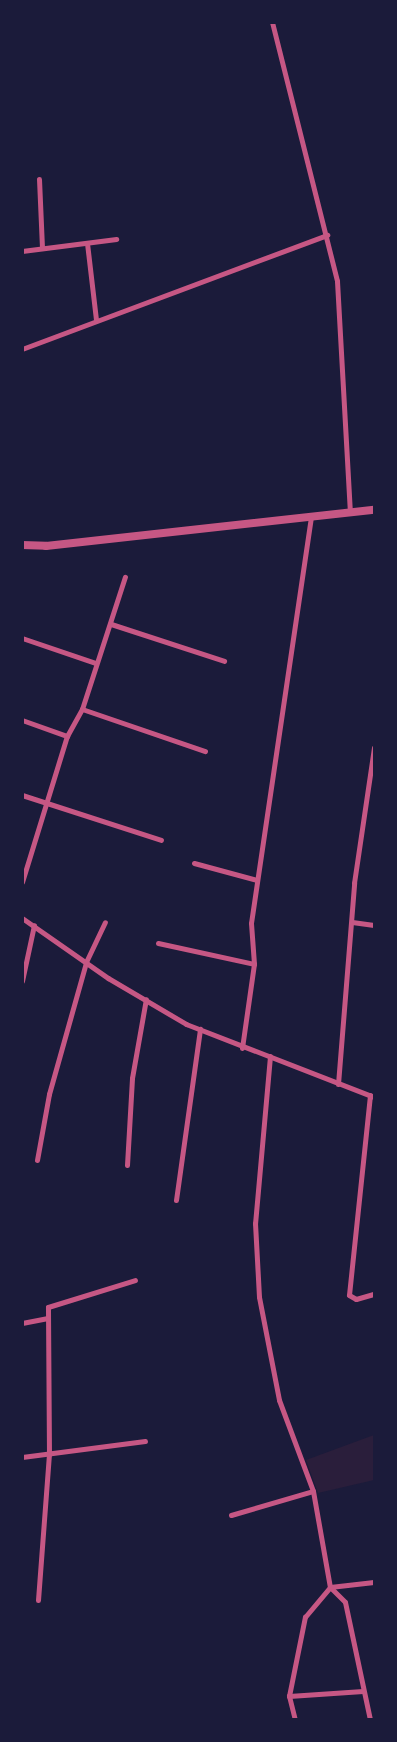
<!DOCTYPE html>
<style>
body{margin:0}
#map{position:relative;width:397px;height:1742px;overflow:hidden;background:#1b1b3a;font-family:"Playfair Display",serif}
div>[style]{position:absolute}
.green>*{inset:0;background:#2a1e3b}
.minor>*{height:5px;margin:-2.5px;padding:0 2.5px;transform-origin:2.5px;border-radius:2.5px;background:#c65784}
.tertiary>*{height:8px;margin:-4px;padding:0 4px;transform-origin:4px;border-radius:4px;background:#c65784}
span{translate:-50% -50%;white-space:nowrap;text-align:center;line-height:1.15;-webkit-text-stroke:4.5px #1b1b3a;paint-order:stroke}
.frame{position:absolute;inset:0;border:24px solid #1b1b3a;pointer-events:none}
</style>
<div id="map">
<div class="green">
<i style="clip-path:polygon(374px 1435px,374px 1480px,318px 1493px,306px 1460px)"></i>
</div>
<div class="minor">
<i style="left:272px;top:22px;width:267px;rotate:75.9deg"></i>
<i style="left:337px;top:281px;width:231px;rotate:86.8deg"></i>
<i style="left:39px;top:179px;width:69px;rotate:87.5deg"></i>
<i style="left:87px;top:243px;width:78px;rotate:83.3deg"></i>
<i style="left:22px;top:251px;width:95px;rotate:-7.3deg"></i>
<i style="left:22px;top:349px;width:326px;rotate:-20.5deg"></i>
<i style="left:111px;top:624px;width:119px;rotate:18.1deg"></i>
<i style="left:22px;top:638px;width:78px;rotate:18.7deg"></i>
<i style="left:82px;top:709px;width:130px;rotate:18.9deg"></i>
<i style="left:22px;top:720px;width:48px;rotate:19.6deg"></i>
<i style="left:22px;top:795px;width:146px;rotate:17.9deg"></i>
<i style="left:194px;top:863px;width:65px;rotate:15.1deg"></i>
<i style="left:22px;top:882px;width:153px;rotate:-72.9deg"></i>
<i style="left:67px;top:736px;width:31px;rotate:-61deg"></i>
<i style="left:82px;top:709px;width:139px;rotate:-72deg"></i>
<i style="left:22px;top:918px;width:105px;rotate:34.9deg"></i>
<i style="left:108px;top:978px;width:91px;rotate:30.5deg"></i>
<i style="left:186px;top:1024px;width:202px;rotate:21.2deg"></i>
<i style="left:352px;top:922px;width:22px;rotate:8deg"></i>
<i style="left:158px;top:943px;width:98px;rotate:12.3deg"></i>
<i style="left:22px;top:981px;width:57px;rotate:-77.9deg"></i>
<i style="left:242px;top:1048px;width:85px;rotate:-81.9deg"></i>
<i style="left:254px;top:964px;width:41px;rotate:-94.2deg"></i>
<i style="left:251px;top:923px;width:409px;rotate:-81.6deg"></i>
<i style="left:270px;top:1056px;width:168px;rotate:95.1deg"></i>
<i style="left:255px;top:1223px;width:74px;rotate:86.9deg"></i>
<i style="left:259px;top:1297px;width:105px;rotate:79deg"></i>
<i style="left:279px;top:1400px;width:97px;rotate:69.5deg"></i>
<i style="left:313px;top:1491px;width:97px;rotate:80deg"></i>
<i style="left:330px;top:1587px;width:21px;rotate:45deg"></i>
<i style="left:345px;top:1602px;width:121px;rotate:78deg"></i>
<i style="left:338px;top:1084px;width:202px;rotate:-85.4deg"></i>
<i style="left:354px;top:883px;width:137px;rotate:-81.6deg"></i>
<i style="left:370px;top:1095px;width:201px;rotate:96deg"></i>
<i style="left:349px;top:1295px;width:8px;rotate:30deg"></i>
<i style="left:356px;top:1299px;width:19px;rotate:-16deg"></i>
<i style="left:37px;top:1160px;width:67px;rotate:-79.7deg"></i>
<i style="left:49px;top:1094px;width:137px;rotate:-74.3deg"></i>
<i style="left:86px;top:962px;width:44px;rotate:-64.6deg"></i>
<i style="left:127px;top:1165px;width:87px;rotate:-86.7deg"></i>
<i style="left:132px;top:1078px;width:80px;rotate:-80deg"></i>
<i style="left:176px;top:1200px;width:173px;rotate:-82deg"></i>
<i style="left:22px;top:1323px;width:25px;rotate:-11deg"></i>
<i style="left:22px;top:1457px;width:124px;rotate:-7.4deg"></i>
<i style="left:231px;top:1515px;width:85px;rotate:-16.3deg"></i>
<i style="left:38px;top:1600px;width:146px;rotate:-85.7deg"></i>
<i style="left:49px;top:1454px;width:147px;rotate:-90.4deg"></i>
<i style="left:48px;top:1307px;width:91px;rotate:-17.2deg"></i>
<i style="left:289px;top:1696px;width:74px;rotate:-3.9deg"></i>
<i style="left:295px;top:1720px;width:25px;rotate:-104deg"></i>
<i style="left:289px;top:1696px;width:81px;rotate:-78.6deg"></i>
<i style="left:305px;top:1617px;width:39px;rotate:-50deg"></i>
<i style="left:330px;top:1587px;width:44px;rotate:-6.5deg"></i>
</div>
<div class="tertiary">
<i style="left:22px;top:545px;width:24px;rotate:2deg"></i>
<i style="left:46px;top:546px;width:330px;rotate:-6.3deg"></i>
</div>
<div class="frame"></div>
</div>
